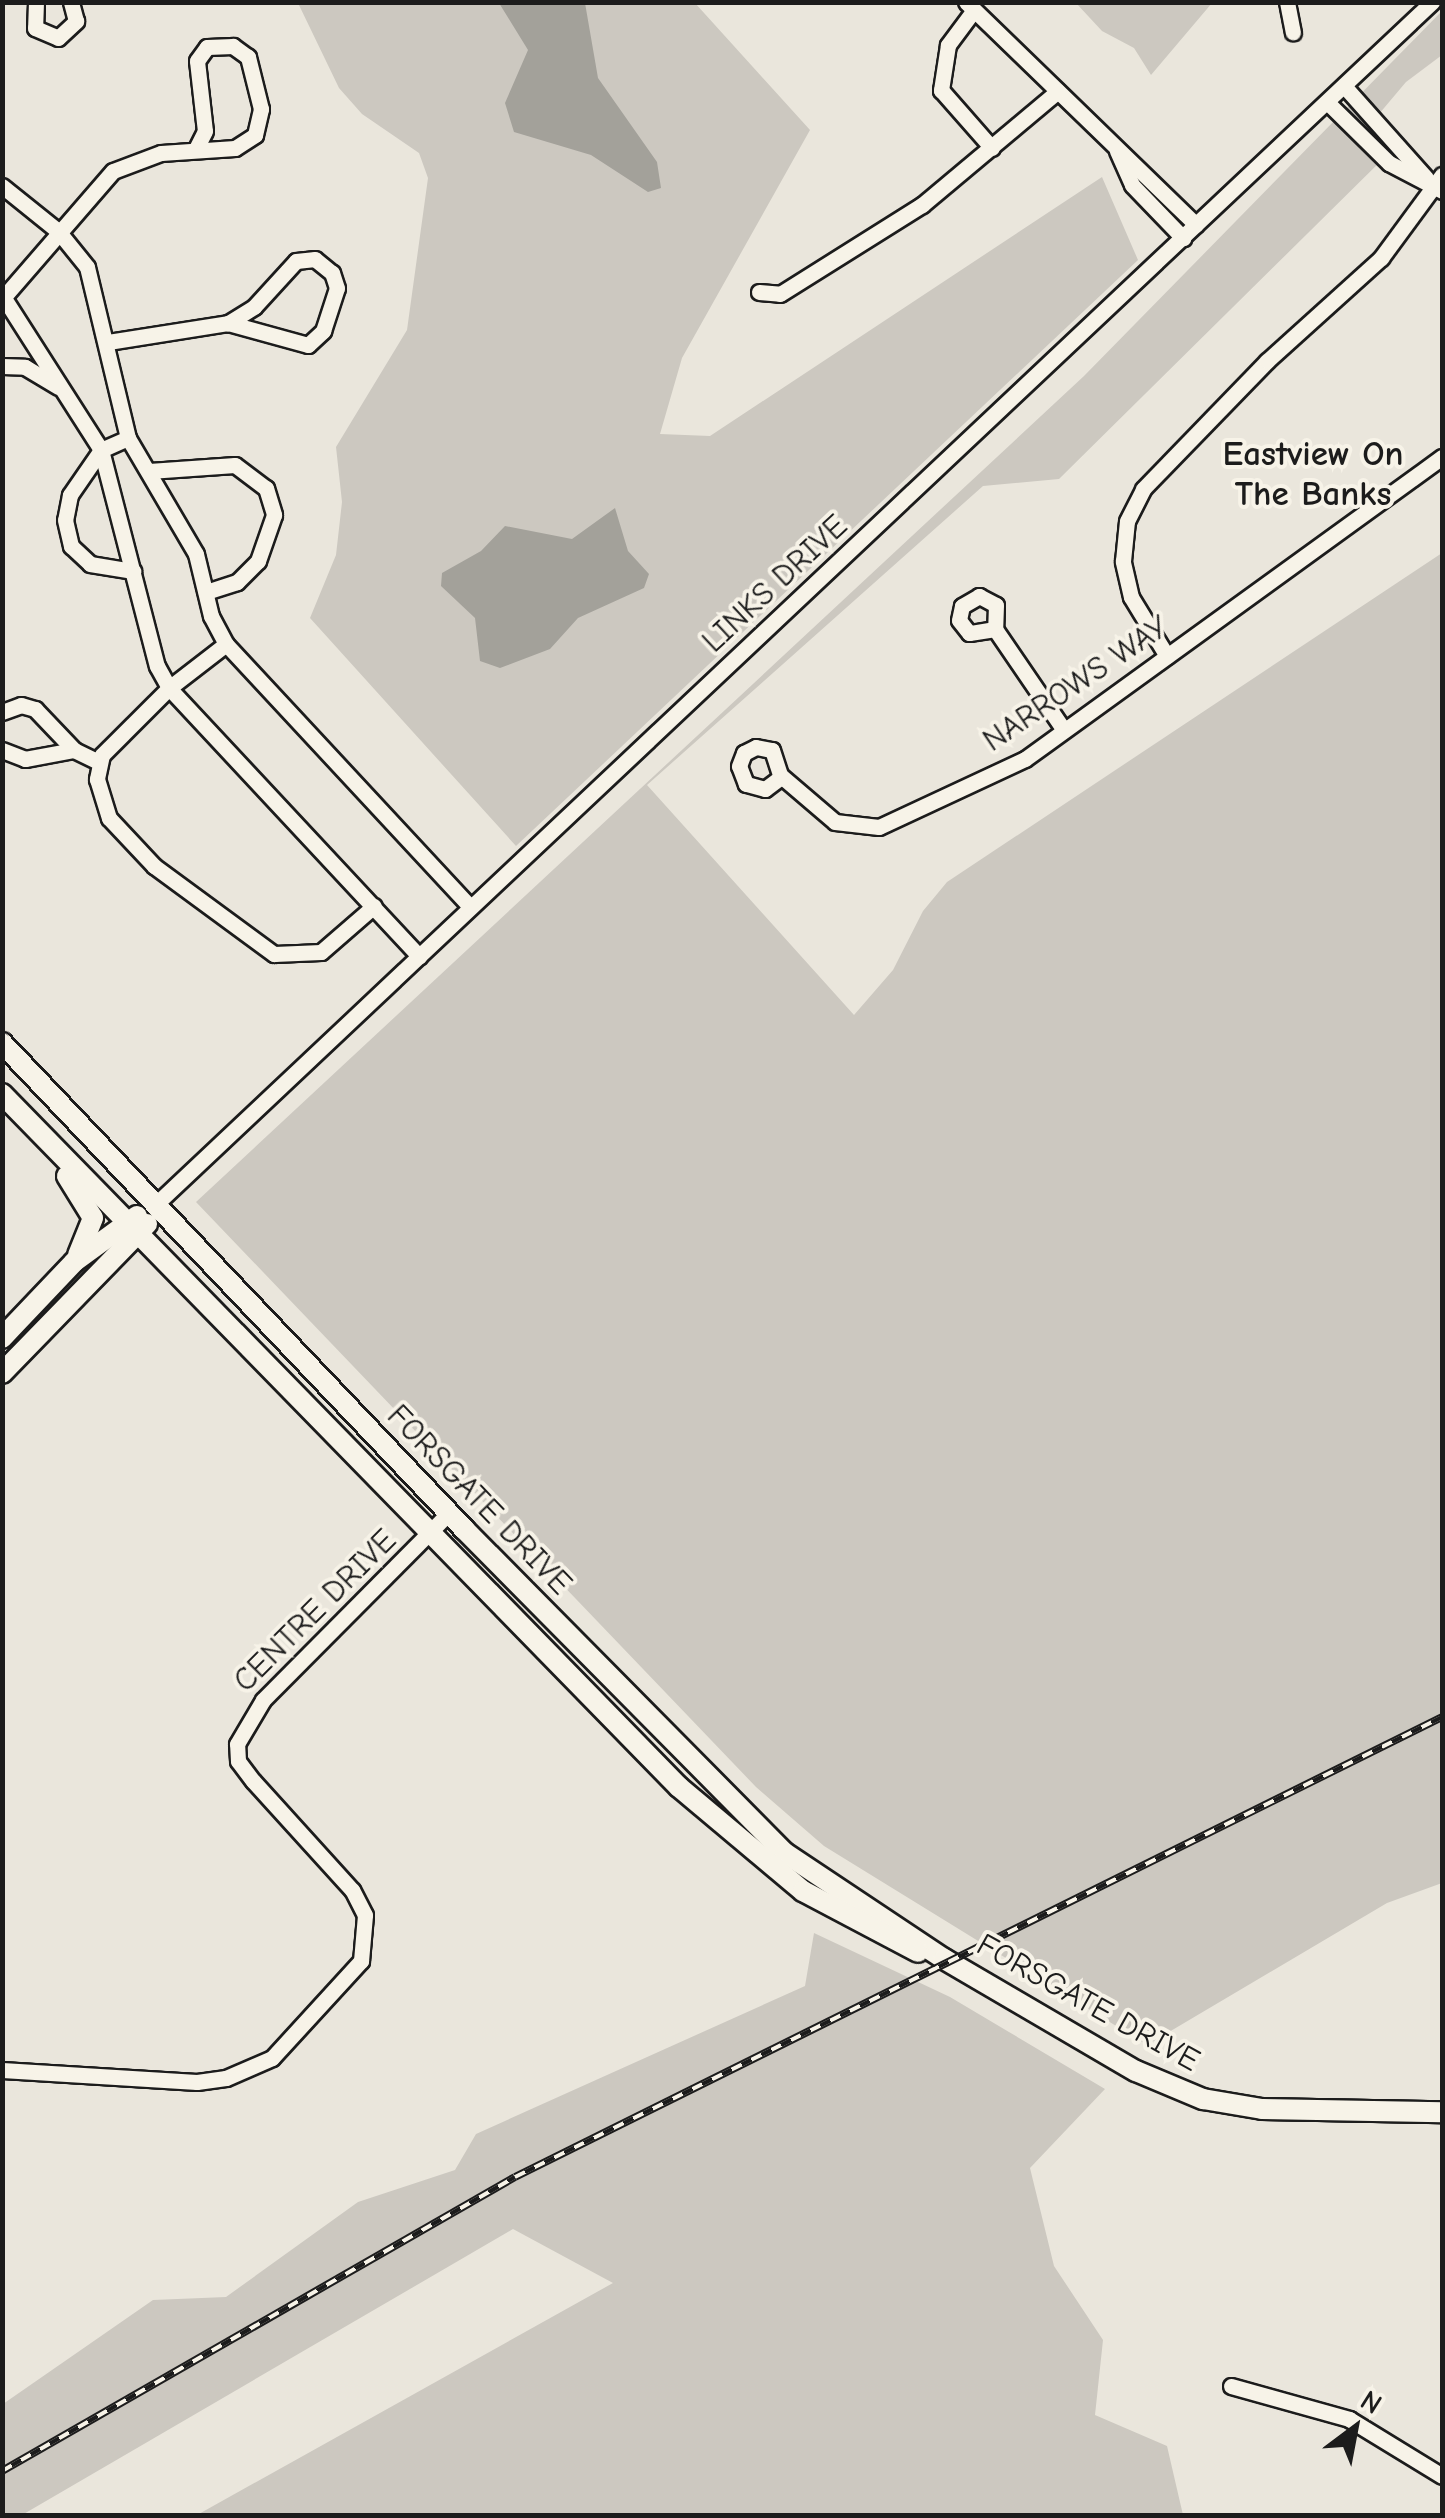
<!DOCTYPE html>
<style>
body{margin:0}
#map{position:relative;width:1445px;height:2518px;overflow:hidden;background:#eae6dc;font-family:"Comic Neue",sans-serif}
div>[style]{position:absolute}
.green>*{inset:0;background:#ccc8c0}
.water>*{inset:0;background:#a3a19a}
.roads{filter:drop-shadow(2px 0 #1c1c1c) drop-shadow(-2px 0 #1c1c1c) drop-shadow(0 2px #1c1c1c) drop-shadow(0 -2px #1c1c1c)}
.minor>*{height:15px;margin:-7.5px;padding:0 7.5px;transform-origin:7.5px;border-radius:7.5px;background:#f7f3e8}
.major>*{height:20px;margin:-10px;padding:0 10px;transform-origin:10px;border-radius:10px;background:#f7f3e8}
.rail>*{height:8px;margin-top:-4px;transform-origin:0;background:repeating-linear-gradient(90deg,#f7f3e8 0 11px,#1c1c1c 0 22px);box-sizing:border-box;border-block:2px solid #1c1c1c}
span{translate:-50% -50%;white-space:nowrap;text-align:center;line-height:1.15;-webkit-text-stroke:8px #f7f3e8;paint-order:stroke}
.street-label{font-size:32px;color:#1c1c1c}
.neighbourhood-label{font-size:35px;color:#1c1c1c;font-weight:700}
.frame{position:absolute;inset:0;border:5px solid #1c1c1c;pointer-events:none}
.north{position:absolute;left:1305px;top:2378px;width:100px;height:100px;-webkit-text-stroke:8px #f7f3e8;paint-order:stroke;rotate:32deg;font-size:28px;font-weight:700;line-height:40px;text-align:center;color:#1c1c1c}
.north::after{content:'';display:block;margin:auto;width:35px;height:45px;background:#1c1c1c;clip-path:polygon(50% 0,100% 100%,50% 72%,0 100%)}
</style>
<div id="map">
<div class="green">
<i style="clip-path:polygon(298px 3px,695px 3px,810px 130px,682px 358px,660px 434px,710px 436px,1102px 177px,1138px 260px,516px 846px,310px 618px,336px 555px,342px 502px,336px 447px,407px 330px,428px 178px,419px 153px,362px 114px,339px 88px)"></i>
<i style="clip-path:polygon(1076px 3px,1212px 3px,1151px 75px,1134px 48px,1102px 31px)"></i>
<i style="clip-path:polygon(1442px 11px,1442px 55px,1406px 82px,1368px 127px,1391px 151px,1059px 479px,983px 486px,647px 785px,854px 1015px,893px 970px,923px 911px,947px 882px,1442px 553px,1442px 1883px,1387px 1903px,1147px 2045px,824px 1846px,756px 1787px,196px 1202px,1084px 376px)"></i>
<i style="clip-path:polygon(814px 1933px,950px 1997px,1105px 2089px,1030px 2168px,1054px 2266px,1103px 2340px,1095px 2415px,1167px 2446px,1183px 2515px,197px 2515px,613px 2283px,513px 2229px,22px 2515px,3px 2515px,3px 2404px,153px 2300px,226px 2297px,358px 2202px,455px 2170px,476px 2134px,805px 1986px)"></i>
</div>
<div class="water">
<i style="clip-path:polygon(499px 3px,585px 3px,598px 78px,657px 162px,661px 188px,648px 192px,591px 155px,514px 132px,505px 103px,528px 50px)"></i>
<i style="clip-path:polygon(615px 508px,628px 551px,649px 574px,644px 588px,578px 618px,550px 649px,500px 668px,480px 661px,475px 618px,441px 586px,442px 573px,481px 551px,505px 526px,572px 539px)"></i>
</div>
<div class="roads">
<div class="minor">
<i style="left:36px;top:2px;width:26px;rotate:92deg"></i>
<i style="left:35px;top:28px;width:25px;rotate:23deg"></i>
<i style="left:58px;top:38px;width:25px;rotate:-43deg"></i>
<i style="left:76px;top:21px;width:20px;rotate:-105deg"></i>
<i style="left:966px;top:2px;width:320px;rotate:44.1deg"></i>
<i style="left:1287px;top:2px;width:31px;rotate:79deg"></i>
<i style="left:974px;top:10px;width:44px;rotate:126.6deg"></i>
<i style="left:948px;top:45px;width:46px;rotate:98.8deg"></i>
<i style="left:941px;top:90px;width:77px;rotate:48.7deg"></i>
<i style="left:1345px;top:87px;width:122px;rotate:48.3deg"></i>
<i style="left:1328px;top:103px;width:86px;rotate:44.5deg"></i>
<i style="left:1389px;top:163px;width:60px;rotate:27.8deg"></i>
<i style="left:1117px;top:151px;width:37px;rotate:66deg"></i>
<i style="left:1132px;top:185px;width:74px;rotate:46.1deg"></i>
<i style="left:2px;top:186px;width:72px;rotate:38.8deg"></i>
<i style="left:58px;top:231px;width:46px;rotate:51.1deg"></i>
<i style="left:87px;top:267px;width:176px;rotate:76.5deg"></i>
<i style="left:128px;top:438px;width:134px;rotate:59.6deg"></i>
<i style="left:196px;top:554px;width:64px;rotate:76.4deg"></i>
<i style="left:211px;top:616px;width:32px;rotate:62deg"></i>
<i style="left:226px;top:644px;width:359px;rotate:47.1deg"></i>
<i style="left:759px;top:292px;width:21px;rotate:5deg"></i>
<i style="left:780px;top:294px;width:168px;rotate:-32.1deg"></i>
<i style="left:922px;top:205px;width:177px;rotate:-40deg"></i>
<i style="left:2px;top:295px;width:184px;rotate:57.4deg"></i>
<i style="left:101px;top:450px;width:223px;rotate:75.5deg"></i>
<i style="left:157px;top:666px;width:25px;rotate:61deg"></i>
<i style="left:169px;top:688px;width:367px;rotate:47deg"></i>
<i style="left:2px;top:299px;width:169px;rotate:-49.1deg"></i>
<i style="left:113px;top:171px;width:51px;rotate:-20.6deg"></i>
<i style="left:161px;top:153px;width:74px;rotate:-3.9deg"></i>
<i style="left:235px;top:148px;width:24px;rotate:-33deg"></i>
<i style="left:255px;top:135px;width:27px;rotate:-77deg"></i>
<i style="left:261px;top:109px;width:54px;rotate:-104deg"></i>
<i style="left:248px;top:57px;width:19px;rotate:-144deg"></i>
<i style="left:233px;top:46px;width:26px;rotate:178deg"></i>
<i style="left:207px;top:47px;width:17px;rotate:126deg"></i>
<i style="left:197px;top:61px;width:70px;rotate:83.5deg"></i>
<i style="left:205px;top:131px;width:20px;rotate:117deg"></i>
<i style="left:108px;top:342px;width:121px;rotate:-9deg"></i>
<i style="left:228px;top:323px;width:83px;rotate:15.4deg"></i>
<i style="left:308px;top:345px;width:21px;rotate:-43deg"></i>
<i style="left:323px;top:331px;width:45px;rotate:-72deg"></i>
<i style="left:337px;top:288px;width:16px;rotate:-108deg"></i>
<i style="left:332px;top:273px;width:22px;rotate:-141deg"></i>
<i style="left:315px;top:259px;width:19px;rotate:174deg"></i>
<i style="left:296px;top:261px;width:62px;rotate:132.4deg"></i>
<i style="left:254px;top:307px;width:31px;rotate:148deg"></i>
<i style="left:2px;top:366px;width:23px;rotate:2deg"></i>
<i style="left:25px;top:367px;width:39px;rotate:31deg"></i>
<i style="left:128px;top:438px;width:30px;rotate:156deg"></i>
<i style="left:101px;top:450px;width:55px;rotate:124.6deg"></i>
<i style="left:70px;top:495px;width:25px;rotate:101deg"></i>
<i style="left:65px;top:520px;width:27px;rotate:77deg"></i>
<i style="left:71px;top:546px;width:26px;rotate:43deg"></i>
<i style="left:90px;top:564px;width:44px;rotate:9.2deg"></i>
<i style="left:149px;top:471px;width:86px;rotate:-4deg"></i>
<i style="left:235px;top:465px;width:39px;rotate:37deg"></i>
<i style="left:266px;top:488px;width:28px;rotate:73deg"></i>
<i style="left:274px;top:515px;width:49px;rotate:109.2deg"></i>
<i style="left:258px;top:561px;width:30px;rotate:135deg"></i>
<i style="left:237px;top:582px;width:33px;rotate:162deg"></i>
<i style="left:995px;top:629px;width:26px;rotate:171deg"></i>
<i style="left:969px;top:633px;width:16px;rotate:-128deg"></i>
<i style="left:959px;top:620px;width:14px;rotate:-78deg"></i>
<i style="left:962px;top:606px;width:20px;rotate:-30deg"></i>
<i style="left:979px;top:596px;width:19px;rotate:28deg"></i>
<i style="left:996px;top:605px;width:24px;rotate:92deg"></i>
<i style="left:995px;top:629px;width:122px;rotate:55.7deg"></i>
<i style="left:226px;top:644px;width:72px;rotate:142.3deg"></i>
<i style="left:169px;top:688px;width:95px;rotate:135deg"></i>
<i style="left:102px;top:755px;width:25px;rotate:102deg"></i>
<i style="left:97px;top:779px;width:41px;rotate:72.9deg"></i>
<i style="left:109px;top:818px;width:66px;rotate:46.8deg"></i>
<i style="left:154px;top:866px;width:149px;rotate:36.3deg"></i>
<i style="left:274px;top:954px;width:47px;rotate:-2.4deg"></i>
<i style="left:321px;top:952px;width:70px;rotate:-41deg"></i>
<i style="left:1167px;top:656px;width:69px;rotate:-121.4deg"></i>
<i style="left:1131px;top:597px;width:37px;rotate:-103deg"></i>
<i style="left:1123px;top:561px;width:40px;rotate:-84.3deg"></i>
<i style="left:1127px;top:521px;width:36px;rotate:-63deg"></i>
<i style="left:1143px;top:489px;width:178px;rotate:-45.9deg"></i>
<i style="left:1267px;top:361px;width:154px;rotate:-42.1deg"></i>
<i style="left:1381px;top:258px;width:103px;rotate:-53.7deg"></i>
<i style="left:2px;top:712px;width:20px;rotate:-20deg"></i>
<i style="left:21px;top:705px;width:15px;rotate:16deg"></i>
<i style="left:35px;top:709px;width:57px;rotate:46.4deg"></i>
<i style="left:74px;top:750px;width:28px;rotate:26deg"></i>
<i style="left:2px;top:750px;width:25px;rotate:21deg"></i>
<i style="left:25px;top:759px;width:50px;rotate:-10.4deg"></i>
<i style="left:777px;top:780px;width:15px;rotate:143deg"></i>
<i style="left:765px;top:789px;width:20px;rotate:-165deg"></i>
<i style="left:746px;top:784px;width:19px;rotate:-111deg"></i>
<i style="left:739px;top:766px;width:14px;rotate:-69deg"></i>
<i style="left:744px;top:753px;width:13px;rotate:-27deg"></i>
<i style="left:756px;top:747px;width:16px;rotate:11deg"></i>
<i style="left:772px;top:750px;width:26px;rotate:72deg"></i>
<i style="left:780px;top:775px;width:72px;rotate:40.5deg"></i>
<i style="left:835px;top:822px;width:44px;rotate:6.5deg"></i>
<i style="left:879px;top:827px;width:161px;rotate:-25deg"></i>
<i style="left:1025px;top:759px;width:515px;rotate:-35.91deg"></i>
<i style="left:156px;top:1204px;width:1753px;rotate:-43.29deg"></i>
<i style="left:2px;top:2070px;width:195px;rotate:3.5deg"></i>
<i style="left:197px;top:2082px;width:29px;rotate:-8deg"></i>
<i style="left:226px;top:2078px;width:50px;rotate:-23.5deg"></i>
<i style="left:272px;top:2058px;width:132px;rotate:-47.5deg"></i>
<i style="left:361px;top:1961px;width:46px;rotate:-85deg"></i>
<i style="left:365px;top:1915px;width:28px;rotate:-117deg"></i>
<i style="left:352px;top:1890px;width:147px;rotate:-132.2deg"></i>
<i style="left:253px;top:1781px;width:25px;rotate:-127deg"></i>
<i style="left:238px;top:1761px;width:17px;rotate:-93deg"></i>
<i style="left:237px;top:1744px;width:51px;rotate:-59.4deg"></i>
<i style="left:263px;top:1700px;width:264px;rotate:-45.2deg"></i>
<i style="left:1231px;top:2386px;width:123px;rotate:15.6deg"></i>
<i style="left:1349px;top:2419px;width:109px;rotate:31.5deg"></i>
</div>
<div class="major">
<i style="left:2px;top:1043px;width:671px;rotate:46.45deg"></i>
<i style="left:464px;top:1529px;width:456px;rotate:45.3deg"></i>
<i style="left:785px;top:1853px;width:191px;rotate:33.7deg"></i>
<i style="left:944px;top:1959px;width:222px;rotate:30.3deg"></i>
<i style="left:1136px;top:2071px;width:73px;rotate:22.7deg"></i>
<i style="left:1203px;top:2099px;width:60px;rotate:9.6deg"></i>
<i style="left:1262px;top:2109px;width:180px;rotate:1deg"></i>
<i style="left:2px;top:1094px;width:969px;rotate:45.67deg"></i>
<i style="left:679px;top:1787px;width:162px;rotate:40deg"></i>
<i style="left:803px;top:1891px;width:130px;rotate:27.9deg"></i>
<i style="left:67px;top:1176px;width:49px;rotate:58.2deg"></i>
<i style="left:93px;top:1218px;width:40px;rotate:112deg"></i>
<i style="left:2px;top:1338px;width:105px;rotate:-46.5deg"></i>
<i style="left:74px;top:1262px;width:78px;rotate:-36.1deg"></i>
<i style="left:2px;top:1373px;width:208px;rotate:-45.8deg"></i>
</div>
</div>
<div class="rail">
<i style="left:2px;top:2471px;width:591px;rotate:-29.82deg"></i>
<i style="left:515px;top:2177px;width:1035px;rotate:-26.39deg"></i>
</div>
<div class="street-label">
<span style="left:775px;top:584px;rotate:-43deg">LINKS DRIVE</span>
<span style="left:1076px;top:684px;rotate:-34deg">NARROWS WAY</span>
<span style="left:479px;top:1500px;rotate:46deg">FORSGATE DRIVE</span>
<span style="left:315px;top:1611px;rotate:-45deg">CENTRE DRIVE</span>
<span style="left:1088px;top:2003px;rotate:29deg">FORSGATE DRIVE</span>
</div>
<div class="neighbourhood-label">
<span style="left:1313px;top:474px">Eastview On<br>The Banks</span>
</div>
<div class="frame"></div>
<div class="north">N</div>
</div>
